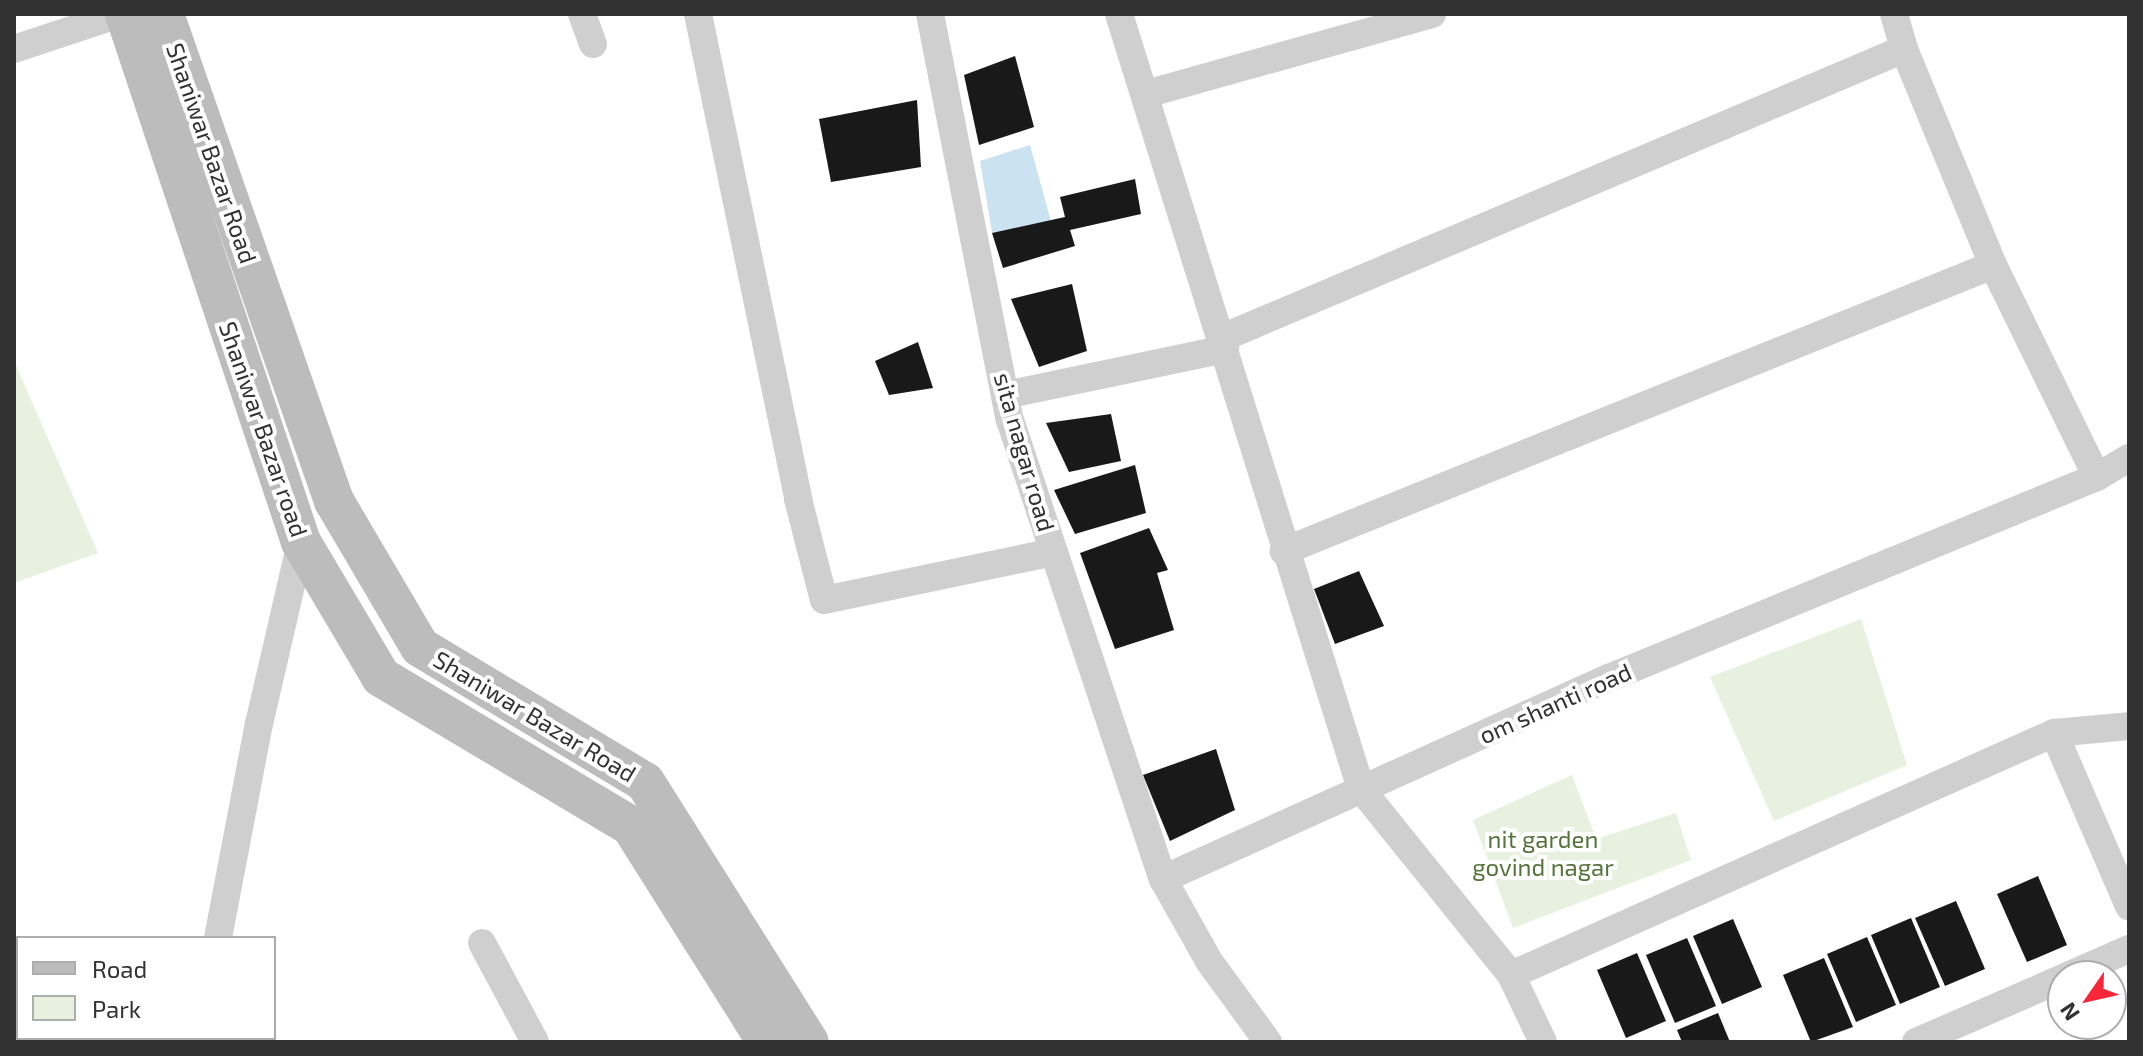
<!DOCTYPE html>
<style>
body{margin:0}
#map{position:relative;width:2143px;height:1056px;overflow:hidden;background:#fff;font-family:"Exo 2",sans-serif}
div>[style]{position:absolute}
.green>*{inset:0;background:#e8f0e0}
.water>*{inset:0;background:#cbe2f1}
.building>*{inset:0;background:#191919}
.street>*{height:28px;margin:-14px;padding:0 14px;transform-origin:14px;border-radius:14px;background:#cfcfcf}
.secondary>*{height:40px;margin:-20px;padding:0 20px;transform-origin:20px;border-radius:20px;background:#bcbcbc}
span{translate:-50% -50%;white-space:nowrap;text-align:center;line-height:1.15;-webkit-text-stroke:8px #fff;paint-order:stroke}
.street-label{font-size:24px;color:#323232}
.park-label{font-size:24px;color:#55733a}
.frame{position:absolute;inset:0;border:16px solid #323232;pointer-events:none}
.legend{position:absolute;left:16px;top:936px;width:260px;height:104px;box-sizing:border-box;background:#fff;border:2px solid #adadad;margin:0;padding:10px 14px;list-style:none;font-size:24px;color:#323232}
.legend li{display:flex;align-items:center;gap:16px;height:40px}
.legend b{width:40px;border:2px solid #adadad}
.north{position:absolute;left:2047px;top:960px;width:80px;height:80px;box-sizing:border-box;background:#fff;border:2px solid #adadad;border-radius:50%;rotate:236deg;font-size:22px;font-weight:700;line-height:32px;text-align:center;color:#323232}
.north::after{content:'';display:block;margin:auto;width:28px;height:36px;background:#f62738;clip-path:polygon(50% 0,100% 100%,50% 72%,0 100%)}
</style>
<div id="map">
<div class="green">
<i style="clip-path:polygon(14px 361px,98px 553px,14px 583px)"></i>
<i style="clip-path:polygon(1861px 619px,1907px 765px,1774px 821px,1710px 677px)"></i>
<i style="clip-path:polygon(1572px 775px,1596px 839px,1676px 813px,1691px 860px,1513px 928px,1473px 820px)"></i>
</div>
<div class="water">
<i style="clip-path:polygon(1030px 145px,1054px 232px,992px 233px,980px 161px)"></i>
</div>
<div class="building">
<i style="clip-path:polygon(1015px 56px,1034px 127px,979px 145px,964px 75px)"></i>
<i style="clip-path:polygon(917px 100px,921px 167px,831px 182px,819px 119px)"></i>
<i style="clip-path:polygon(1135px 179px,1141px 214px,1070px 230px,1075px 246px,1003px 268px,992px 233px,1065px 217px,1060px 197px)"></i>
<i style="clip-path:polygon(1072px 284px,1087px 351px,1039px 367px,1011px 299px)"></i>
<i style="clip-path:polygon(918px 342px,933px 388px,889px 395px,875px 361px)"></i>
<i style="clip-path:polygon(1111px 414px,1121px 461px,1069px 472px,1046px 423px)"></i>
<i style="clip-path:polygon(1135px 465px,1146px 513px,1075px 534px,1054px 490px)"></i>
<i style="clip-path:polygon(1149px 528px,1168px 570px,1157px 573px,1174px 630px,1115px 649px,1080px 553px)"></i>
<i style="clip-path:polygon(1359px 571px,1384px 626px,1335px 644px,1314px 589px)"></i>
<i style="clip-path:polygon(1216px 749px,1235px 810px,1170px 841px,1143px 775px)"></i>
<i style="clip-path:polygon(2038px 876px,2067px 945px,2027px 962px,1997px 894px)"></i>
<i style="clip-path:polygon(1956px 901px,1985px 969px,1945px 986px,1915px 918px)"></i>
<i style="clip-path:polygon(1911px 918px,1940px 987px,1900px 1004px,1871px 935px)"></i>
<i style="clip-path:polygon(1733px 919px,1762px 987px,1722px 1004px,1693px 936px)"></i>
<i style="clip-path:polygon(1867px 937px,1896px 1005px,1856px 1022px,1827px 954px)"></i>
<i style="clip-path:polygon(1687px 938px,1716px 1006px,1675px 1023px,1646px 955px)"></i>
<i style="clip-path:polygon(1637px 953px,1666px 1021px,1626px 1038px,1597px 970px)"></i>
<i style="clip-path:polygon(1824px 958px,1853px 1027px,1811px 1042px,1783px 975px)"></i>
<i style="clip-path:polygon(1718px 1013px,1730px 1042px,1682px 1042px,1677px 1030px)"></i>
</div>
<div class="street">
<i style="left:582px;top:14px;width:32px;rotate:70deg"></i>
<i style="left:698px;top:14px;width:495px;rotate:78.3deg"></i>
<i style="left:798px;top:499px;width:104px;rotate:75.6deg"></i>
<i style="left:824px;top:600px;width:235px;rotate:-11.8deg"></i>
<i style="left:930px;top:14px;width:414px;rotate:78.9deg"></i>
<i style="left:1010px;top:420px;width:484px;rotate:71.6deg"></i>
<i style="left:1119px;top:14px;width:812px;rotate:72.66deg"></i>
<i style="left:1361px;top:789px;width:239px;rotate:51.1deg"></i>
<i style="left:1894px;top:14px;width:36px;rotate:74deg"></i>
<i style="left:14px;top:49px;width:112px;rotate:-18.3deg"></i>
<i style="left:1146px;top:94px;width:297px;rotate:-15.6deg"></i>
<i style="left:1993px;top:265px;width:236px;rotate:63.9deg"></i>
<i style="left:1222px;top:338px;width:741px;rotate:-22.96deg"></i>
<i style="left:1904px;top:49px;width:234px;rotate:67.6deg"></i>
<i style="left:1993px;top:265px;width:765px;rotate:158.03deg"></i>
<i style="left:1005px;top:395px;width:225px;rotate:-11.8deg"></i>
<i style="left:2054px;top:733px;width:75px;rotate:-5.3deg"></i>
<i style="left:218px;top:938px;width:218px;rotate:-79.2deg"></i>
<i style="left:259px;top:724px;width:187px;rotate:-77deg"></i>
<i style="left:482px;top:943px;width:112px;rotate:61.8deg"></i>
<i style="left:2067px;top:976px;width:68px;rotate:-23.5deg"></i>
<i style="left:198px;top:1042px;width:4px;rotate:-76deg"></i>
<i style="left:1268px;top:1042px;width:100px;rotate:-126.1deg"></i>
<i style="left:1209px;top:961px;width:94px;rotate:-119.3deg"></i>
<i style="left:1163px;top:879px;width:489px;rotate:-24.3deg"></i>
<i style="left:1609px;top:678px;width:528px;rotate:-22.39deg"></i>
<i style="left:2097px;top:477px;width:37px;rotate:-31deg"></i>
<i style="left:1543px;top:1042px;width:74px;rotate:-115.5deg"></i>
<i style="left:1511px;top:975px;width:594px;rotate:-24.02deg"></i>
<i style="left:2054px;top:733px;width:189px;rotate:66.6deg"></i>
<i style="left:1916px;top:1042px;width:160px;rotate:-23.5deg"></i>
</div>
<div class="secondary">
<i style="left:125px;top:14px;width:557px;rotate:71.57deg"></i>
<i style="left:301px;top:542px;width:157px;rotate:59.3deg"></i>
<i style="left:381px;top:677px;width:291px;rotate:30.8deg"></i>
<i style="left:631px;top:826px;width:255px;rotate:57.8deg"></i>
<i style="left:164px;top:14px;width:516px;rotate:70.76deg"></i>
<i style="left:334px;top:501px;width:169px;rotate:59.5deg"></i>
<i style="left:420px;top:647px;width:262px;rotate:31deg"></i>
<i style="left:645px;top:782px;width:307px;rotate:57.8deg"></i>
</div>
<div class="street-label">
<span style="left:212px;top:153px;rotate:71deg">Shaniwar Bazar Road</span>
<span style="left:264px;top:429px;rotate:71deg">Shaniwar Bazar road</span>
<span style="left:1025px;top:452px;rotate:74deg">sita nagar road</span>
<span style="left:1555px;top:703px;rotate:-24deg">om shanti road</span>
<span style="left:535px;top:716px;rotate:31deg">Shaniwar Bazar Road</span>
</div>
<div class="park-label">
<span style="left:1543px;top:853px">nit garden<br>govind nagar</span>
</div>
<div class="frame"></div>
<ul class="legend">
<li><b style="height:10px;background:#bcbcbc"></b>Road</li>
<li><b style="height:22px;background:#e8f0e0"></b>Park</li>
</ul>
<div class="north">N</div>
</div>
